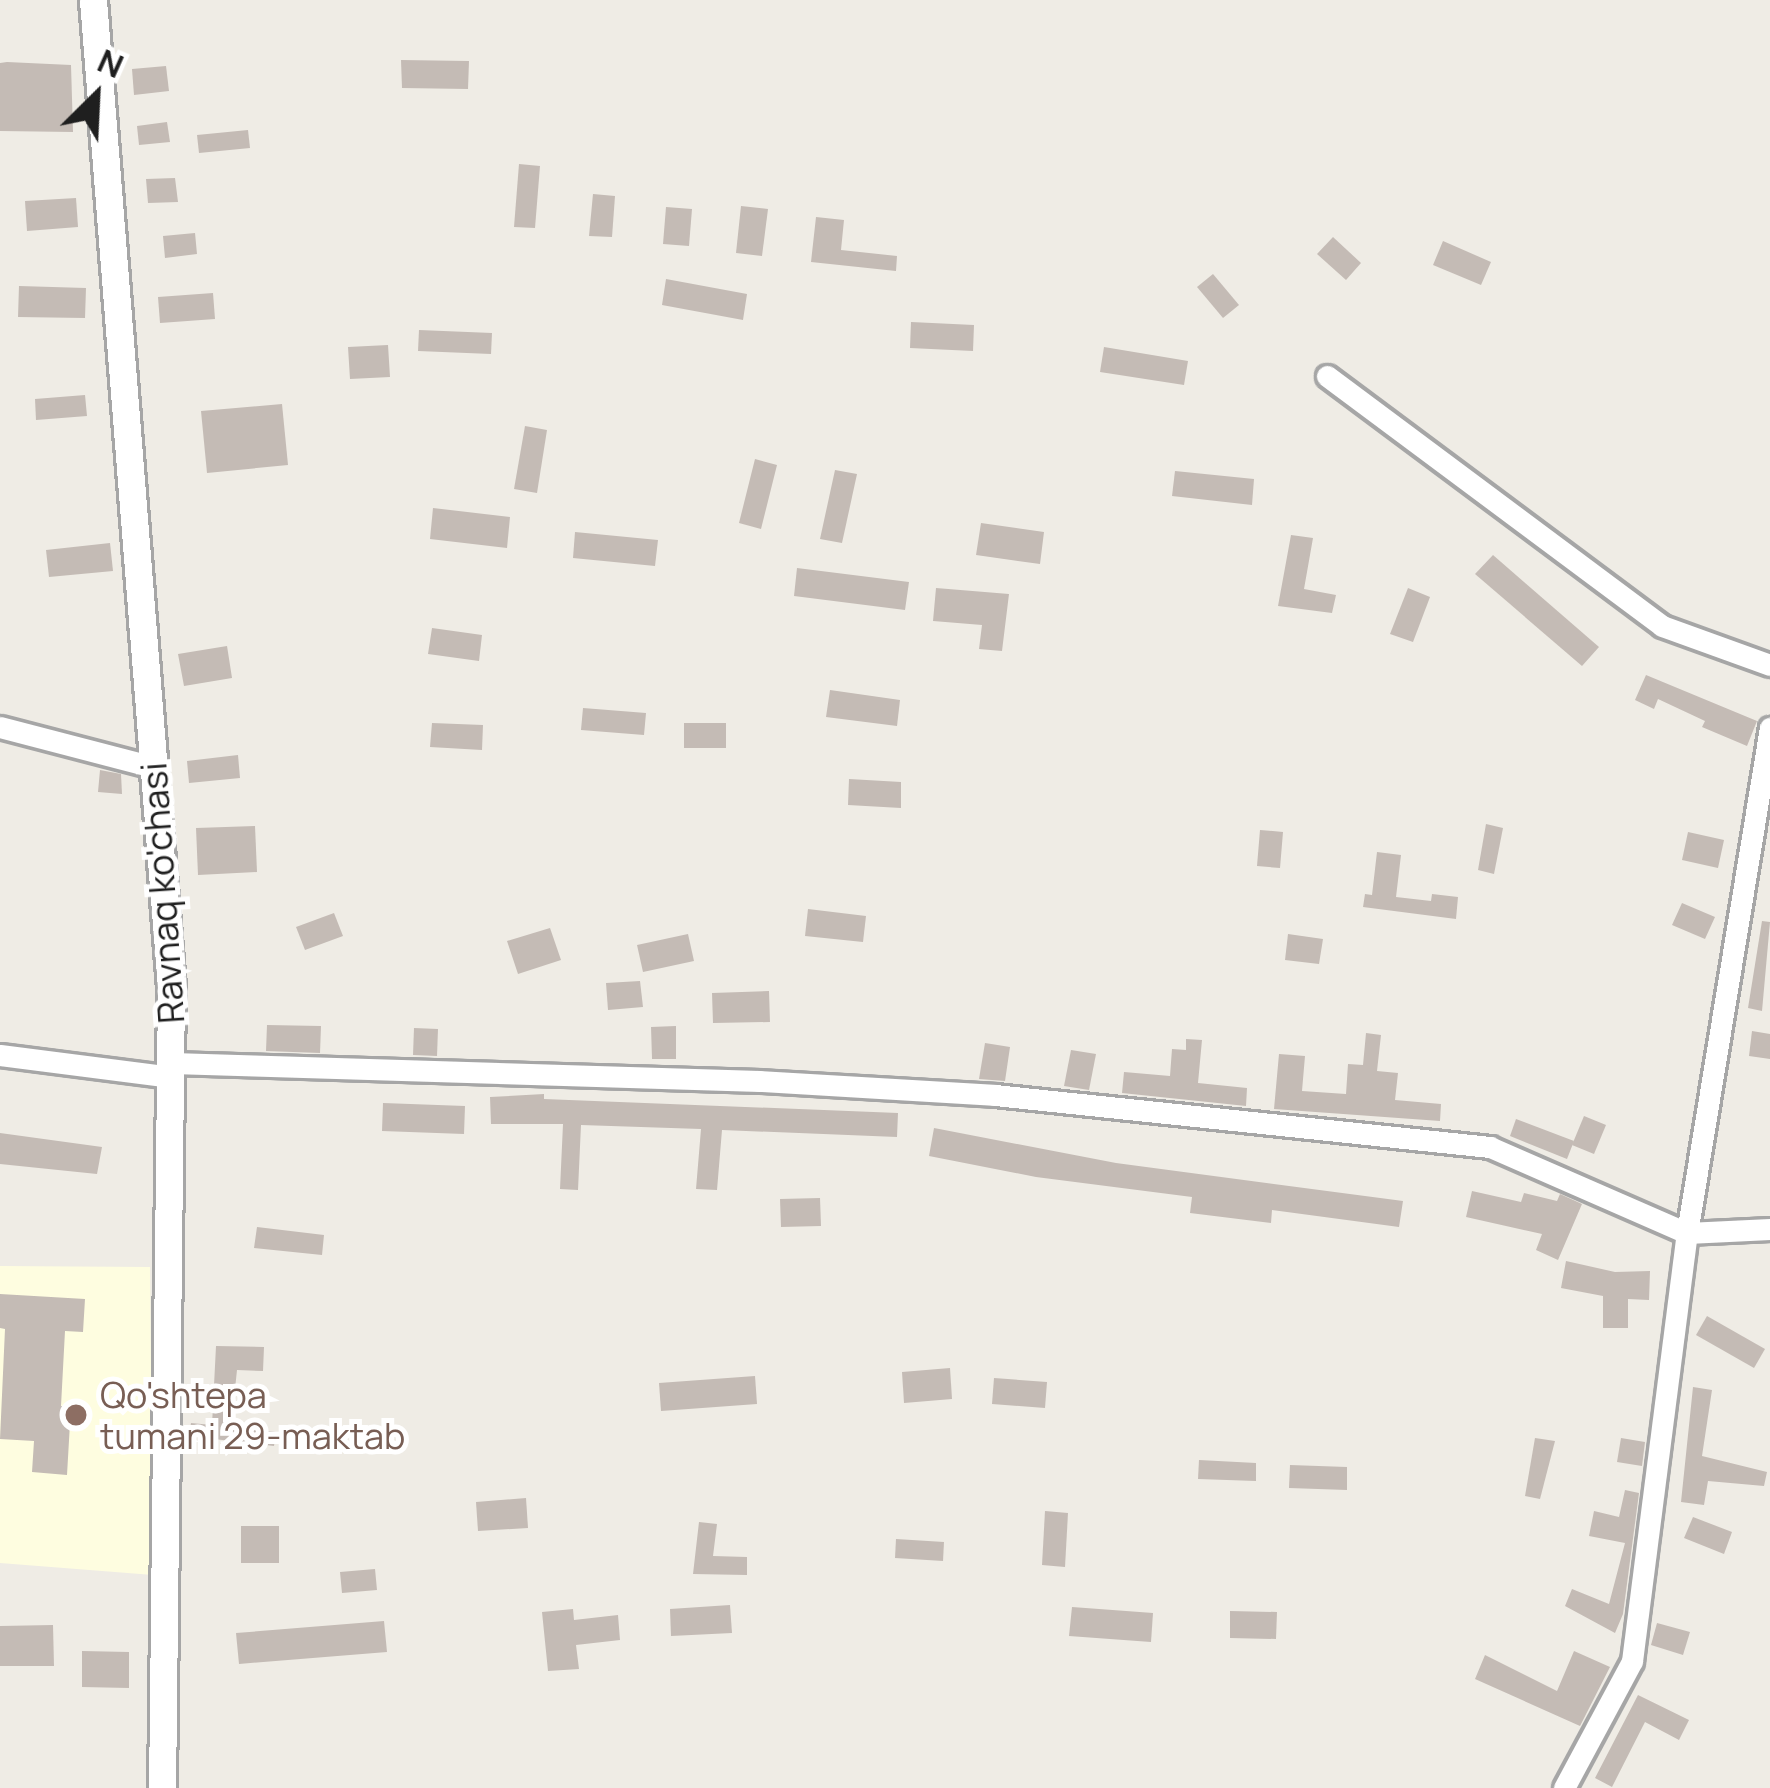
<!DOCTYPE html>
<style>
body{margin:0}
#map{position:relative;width:1770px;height:1788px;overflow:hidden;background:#efece5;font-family:Manrope,sans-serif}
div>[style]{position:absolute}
.education>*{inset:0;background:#fefde0}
.building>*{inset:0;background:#c4bbb5}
.roads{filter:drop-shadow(3px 0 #a6a6a6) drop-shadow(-3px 0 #a6a6a6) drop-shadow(0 3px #a6a6a6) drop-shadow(0 -3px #a6a6a6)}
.minor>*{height:21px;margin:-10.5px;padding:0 10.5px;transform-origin:10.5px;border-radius:10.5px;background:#fff}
.tertiary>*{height:27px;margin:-13.5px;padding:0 13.5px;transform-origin:13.5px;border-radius:13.5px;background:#fff}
.dots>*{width:33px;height:33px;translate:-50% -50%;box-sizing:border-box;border:6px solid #fff;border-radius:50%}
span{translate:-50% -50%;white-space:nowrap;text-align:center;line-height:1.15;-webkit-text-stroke:10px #fff;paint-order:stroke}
.street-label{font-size:36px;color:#1f1f1f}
.education-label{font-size:36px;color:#785e54}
.left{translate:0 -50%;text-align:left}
.north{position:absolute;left:36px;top:36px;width:120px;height:120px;-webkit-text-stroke:9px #fff;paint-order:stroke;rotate:24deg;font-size:33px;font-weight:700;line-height:48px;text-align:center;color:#1f1f1f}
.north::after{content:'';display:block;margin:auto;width:42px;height:54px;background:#1f1f1f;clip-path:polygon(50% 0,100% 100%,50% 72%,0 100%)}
</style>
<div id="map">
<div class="education">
<i style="clip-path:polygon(0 1266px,150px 1267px,153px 1575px,0 1563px)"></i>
</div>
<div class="building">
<i style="clip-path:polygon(401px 60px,469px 61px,468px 89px,402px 88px)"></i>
<i style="clip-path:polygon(7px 62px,71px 65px,73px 132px,0 131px,0 63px)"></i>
<i style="clip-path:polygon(166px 66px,169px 91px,134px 95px,132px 69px)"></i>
<i style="clip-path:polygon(167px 122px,170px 142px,139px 145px,137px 126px)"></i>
<i style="clip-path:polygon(248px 130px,250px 148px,199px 153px,197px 135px)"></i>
<i style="clip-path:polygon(519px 164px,540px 166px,535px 228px,514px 227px)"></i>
<i style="clip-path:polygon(175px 178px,178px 202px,148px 203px,146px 179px)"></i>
<i style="clip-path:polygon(593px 194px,615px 196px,612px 237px,589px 236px)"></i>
<i style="clip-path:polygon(76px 198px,78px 227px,27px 231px,25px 201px)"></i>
<i style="clip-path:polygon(741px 206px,768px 209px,762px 256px,736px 253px)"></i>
<i style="clip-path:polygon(666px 207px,692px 209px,689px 246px,663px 244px)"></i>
<i style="clip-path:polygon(816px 217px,844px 220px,841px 250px,897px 256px,896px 271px,811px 262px)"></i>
<i style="clip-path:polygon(195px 233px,197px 254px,165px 258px,163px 236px)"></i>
<i style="clip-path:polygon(1333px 237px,1361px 263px,1346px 280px,1317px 254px)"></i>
<i style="clip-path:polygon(1443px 241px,1491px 262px,1481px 285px,1433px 265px)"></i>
<i style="clip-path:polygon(1213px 274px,1239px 305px,1223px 318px,1197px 287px)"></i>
<i style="clip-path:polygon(666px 279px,747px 294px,743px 320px,662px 305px)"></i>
<i style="clip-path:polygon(19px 286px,86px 288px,85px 318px,18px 317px)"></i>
<i style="clip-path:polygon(213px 293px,215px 319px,160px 323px,158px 297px)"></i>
<i style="clip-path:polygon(911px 322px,974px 325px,973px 351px,910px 348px)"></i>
<i style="clip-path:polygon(419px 330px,492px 333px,491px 354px,418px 351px)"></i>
<i style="clip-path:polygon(388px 345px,390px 377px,350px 379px,348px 347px)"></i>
<i style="clip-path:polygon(1104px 347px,1188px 361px,1184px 385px,1100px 372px)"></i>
<i style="clip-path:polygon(85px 395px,87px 416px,36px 420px,35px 399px)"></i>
<i style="clip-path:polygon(282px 404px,288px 465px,207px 473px,201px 411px)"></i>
<i style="clip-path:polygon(525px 426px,547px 430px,537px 493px,514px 489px)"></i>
<i style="clip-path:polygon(755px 459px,777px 465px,761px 529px,739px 523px)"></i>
<i style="clip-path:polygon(835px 470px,857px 474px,842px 543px,820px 539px)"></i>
<i style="clip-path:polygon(1175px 471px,1254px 479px,1252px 505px,1172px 496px)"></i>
<i style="clip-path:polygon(433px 508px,510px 517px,507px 548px,430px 539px)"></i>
<i style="clip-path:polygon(981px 523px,1044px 532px,1040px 564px,976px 555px)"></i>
<i style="clip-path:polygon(575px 532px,658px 540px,655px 566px,573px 558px)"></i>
<i style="clip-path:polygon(1291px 535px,1313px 538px,1304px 589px,1336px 595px,1332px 613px,1278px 606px)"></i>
<i style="clip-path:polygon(110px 543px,113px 571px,49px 577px,46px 550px)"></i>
<i style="clip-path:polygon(1493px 555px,1599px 647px,1582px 666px,1475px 574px)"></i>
<i style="clip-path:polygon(797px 568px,909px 582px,905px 610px,794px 596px)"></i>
<i style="clip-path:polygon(936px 588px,1009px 594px,1002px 651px,979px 649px,982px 625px,933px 621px)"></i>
<i style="clip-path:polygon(1408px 588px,1430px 597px,1413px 642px,1390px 634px)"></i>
<i style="clip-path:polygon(432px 628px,482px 635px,479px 661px,428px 654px)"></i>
<i style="clip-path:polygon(227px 646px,232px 678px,184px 686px,178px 654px)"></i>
<i style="clip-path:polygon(1646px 675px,1757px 721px,1747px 746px,1702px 727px,1705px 721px,1658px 699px,1654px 709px,1635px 700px)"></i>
<i style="clip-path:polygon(830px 690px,900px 700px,897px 726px,826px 717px)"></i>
<i style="clip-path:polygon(583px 708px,646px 713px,644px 735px,581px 730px)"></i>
<i style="clip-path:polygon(432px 723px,483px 725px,482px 750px,430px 747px)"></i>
<i style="clip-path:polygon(684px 723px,726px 723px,726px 748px,684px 748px)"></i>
<i style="clip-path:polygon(238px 755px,240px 778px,189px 783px,187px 761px)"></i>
<i style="clip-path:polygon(100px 770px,121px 774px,122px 794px,98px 792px)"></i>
<i style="clip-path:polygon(849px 779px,901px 782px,901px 808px,848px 805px)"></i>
<i style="clip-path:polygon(1486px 824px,1503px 828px,1494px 874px,1478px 870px)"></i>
<i style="clip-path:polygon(255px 826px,257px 872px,198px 875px,196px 828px)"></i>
<i style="clip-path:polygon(1260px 830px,1283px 832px,1280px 868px,1257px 866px)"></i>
<i style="clip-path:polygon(1688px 832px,1724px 840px,1718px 868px,1682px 860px)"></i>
<i style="clip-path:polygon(1377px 852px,1401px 855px,1396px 897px,1431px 901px,1432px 894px,1458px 897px,1456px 919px,1363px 907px,1365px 894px,1372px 895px)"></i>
<i style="clip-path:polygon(1682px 903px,1715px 917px,1705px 939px,1672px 925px)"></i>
<i style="clip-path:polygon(808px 909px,866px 916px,863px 942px,805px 936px)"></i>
<i style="clip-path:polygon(334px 913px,343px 936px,305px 950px,296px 927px)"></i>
<i style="clip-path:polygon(1762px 921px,1770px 922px,1762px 1011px,1748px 1008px)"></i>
<i style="clip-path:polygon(550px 928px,561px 960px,518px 974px,507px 941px)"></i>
<i style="clip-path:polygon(688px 934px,694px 961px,643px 972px,637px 945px)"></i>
<i style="clip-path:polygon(1288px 934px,1323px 939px,1319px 964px,1285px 960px)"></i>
<i style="clip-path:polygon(640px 981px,643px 1007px,608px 1010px,606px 983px)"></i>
<i style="clip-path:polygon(769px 991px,770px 1022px,713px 1023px,712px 993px)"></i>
<i style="clip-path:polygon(267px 1025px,321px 1026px,320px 1053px,266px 1051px)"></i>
<i style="clip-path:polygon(676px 1026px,676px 1059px,652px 1059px,651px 1027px)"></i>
<i style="clip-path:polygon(414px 1028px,438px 1029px,437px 1056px,413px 1055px)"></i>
<i style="clip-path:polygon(1752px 1031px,1770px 1034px,1770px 1059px,1749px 1056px)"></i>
<i style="clip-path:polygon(1366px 1033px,1381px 1035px,1377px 1071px,1398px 1073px,1395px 1100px,1441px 1104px,1440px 1121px,1274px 1109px,1279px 1054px,1305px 1056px,1302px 1091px,1346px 1094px,1348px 1064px,1363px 1065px)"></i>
<i style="clip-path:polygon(1186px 1039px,1202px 1040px,1198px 1083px,1247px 1088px,1246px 1106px,1122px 1093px,1124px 1072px,1170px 1076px,1172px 1049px,1186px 1050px)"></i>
<i style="clip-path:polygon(985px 1043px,1010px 1047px,1005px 1081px,979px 1079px)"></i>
<i style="clip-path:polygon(1071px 1050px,1096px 1054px,1089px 1090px,1064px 1086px)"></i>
<i style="clip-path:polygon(544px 1094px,544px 1099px,898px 1113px,897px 1137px,722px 1130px,717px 1190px,696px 1189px,701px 1129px,581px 1125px,578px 1190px,560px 1189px,563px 1124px,491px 1124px,490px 1097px)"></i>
<i style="clip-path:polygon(383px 1103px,465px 1106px,464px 1134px,382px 1131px)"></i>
<i style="clip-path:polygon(1584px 1116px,1606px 1125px,1594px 1154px,1572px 1145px)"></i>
<i style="clip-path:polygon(1516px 1119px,1574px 1141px,1567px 1159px,1510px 1136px)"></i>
<i style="clip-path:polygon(934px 1128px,1116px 1163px,1403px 1201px,1399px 1227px,1272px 1210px,1271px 1223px,1190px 1213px,1192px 1197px,1036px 1177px,929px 1156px)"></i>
<i style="clip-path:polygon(0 1133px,102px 1147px,97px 1174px,0 1164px)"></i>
<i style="clip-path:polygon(1472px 1191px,1521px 1202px,1524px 1193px,1557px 1201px,1560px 1194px,1582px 1204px,1558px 1260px,1536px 1250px,1542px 1234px,1466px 1217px)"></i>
<i style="clip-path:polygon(820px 1198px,821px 1226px,781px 1227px,780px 1199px)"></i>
<i style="clip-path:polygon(257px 1227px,324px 1235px,322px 1255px,254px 1248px)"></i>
<i style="clip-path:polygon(1566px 1261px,1615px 1272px,1650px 1271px,1649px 1300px,1628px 1299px,1628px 1328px,1603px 1328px,1603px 1296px,1561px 1288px)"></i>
<i style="clip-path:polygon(0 1294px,85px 1299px,83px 1332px,65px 1331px,61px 1406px,71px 1406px,67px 1475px,32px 1472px,34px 1441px,0 1439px,5px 1329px,0 1328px)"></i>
<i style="clip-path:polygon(1707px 1316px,1765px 1349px,1754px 1368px,1696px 1335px)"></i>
<i style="clip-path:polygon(216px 1346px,264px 1347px,263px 1371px,237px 1370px,231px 1427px,276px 1432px,274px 1446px,189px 1436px,191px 1423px,212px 1425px)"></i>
<i style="clip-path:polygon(950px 1368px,952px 1399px,904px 1403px,902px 1372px)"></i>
<i style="clip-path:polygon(755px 1376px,757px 1404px,661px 1411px,659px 1383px)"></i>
<i style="clip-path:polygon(994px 1378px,1047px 1382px,1045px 1408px,992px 1404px)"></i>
<i style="clip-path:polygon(1693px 1387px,1712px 1390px,1702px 1456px,1767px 1472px,1764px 1486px,1708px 1481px,1704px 1505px,1681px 1502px)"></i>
<i style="clip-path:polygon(1535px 1438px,1555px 1441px,1540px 1499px,1525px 1496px)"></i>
<i style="clip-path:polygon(1621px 1438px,1645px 1442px,1642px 1466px,1617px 1462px)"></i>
<i style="clip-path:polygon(1199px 1460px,1256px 1463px,1256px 1481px,1198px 1479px)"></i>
<i style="clip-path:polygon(1290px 1465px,1347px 1467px,1347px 1490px,1289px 1488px)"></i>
<i style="clip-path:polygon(1625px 1490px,1639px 1493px,1623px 1614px,1615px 1633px,1565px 1606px,1572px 1589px,1609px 1604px,1625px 1543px,1589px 1536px,1594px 1511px,1619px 1517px)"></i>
<i style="clip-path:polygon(526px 1498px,528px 1528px,478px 1531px,476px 1502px)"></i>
<i style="clip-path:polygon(1045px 1511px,1068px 1513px,1065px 1567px,1042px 1565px)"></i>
<i style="clip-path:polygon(1693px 1517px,1732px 1532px,1724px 1554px,1684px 1538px)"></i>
<i style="clip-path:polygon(699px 1522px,717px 1524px,713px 1556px,747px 1557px,747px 1575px,693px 1574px)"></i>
<i style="clip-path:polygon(241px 1526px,279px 1526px,279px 1563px,241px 1563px)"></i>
<i style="clip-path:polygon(896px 1539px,944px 1542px,943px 1561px,895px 1558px)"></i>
<i style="clip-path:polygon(375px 1569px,377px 1590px,342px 1593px,340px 1572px)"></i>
<i style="clip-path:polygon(730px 1605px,732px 1633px,671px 1636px,670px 1609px)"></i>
<i style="clip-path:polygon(1072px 1607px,1153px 1613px,1151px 1642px,1069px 1636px)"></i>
<i style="clip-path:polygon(573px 1609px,574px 1620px,618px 1615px,620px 1640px,576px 1645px,579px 1669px,548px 1671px,542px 1612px)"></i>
<i style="clip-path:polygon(1230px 1611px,1277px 1612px,1276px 1639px,1230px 1638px)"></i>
<i style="clip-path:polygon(384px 1621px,387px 1652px,239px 1664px,236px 1633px)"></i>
<i style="clip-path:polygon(1657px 1623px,1690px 1632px,1683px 1655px,1651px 1645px)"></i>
<i style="clip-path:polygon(53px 1625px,54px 1666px,0 1666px,0 1626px)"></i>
<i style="clip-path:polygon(82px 1651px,129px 1652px,129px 1688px,82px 1687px)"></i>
<i style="clip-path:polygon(1574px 1651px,1610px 1667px,1580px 1726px,1475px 1679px,1485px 1655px,1557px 1691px)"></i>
<i style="clip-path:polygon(1638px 1695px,1689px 1720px,1679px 1740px,1645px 1722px,1612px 1787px,1595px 1778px)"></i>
</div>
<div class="roads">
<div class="minor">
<i style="left:1327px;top:376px;width:418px;rotate:36.7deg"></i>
<i style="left:1662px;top:626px;width:115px;rotate:19.9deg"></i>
<i style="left:0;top:727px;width:159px;rotate:14.6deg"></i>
<i style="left:0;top:1055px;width:173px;rotate:7.3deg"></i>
<i style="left:172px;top:1063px;width:588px;rotate:1.75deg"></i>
<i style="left:760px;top:1081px;width:235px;rotate:3.4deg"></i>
<i style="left:995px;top:1095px;width:498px;rotate:6deg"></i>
<i style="left:1490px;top:1147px;width:215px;rotate:23.6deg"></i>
<i style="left:1687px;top:1233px;width:83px;rotate:-2.8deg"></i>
<i style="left:1564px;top:1788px;width:144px;rotate:-61.8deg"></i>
<i style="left:1632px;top:1661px;width:432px;rotate:-82.7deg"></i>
<i style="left:1687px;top:1233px;width:512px;rotate:-80.67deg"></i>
</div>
<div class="tertiary">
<i style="left:93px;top:0;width:990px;rotate:85.48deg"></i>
<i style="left:171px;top:987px;width:801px;rotate:90.64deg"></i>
</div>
</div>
<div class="dots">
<i style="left:76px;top:1415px;background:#8d6e63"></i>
</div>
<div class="street-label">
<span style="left:162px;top:893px;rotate:-94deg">Ravnaq ko'chasi</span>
</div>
<div class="education-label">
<span class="left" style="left:100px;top:1415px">Qo'shtepa<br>tumani 29-maktab</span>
</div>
<div class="north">N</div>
</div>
